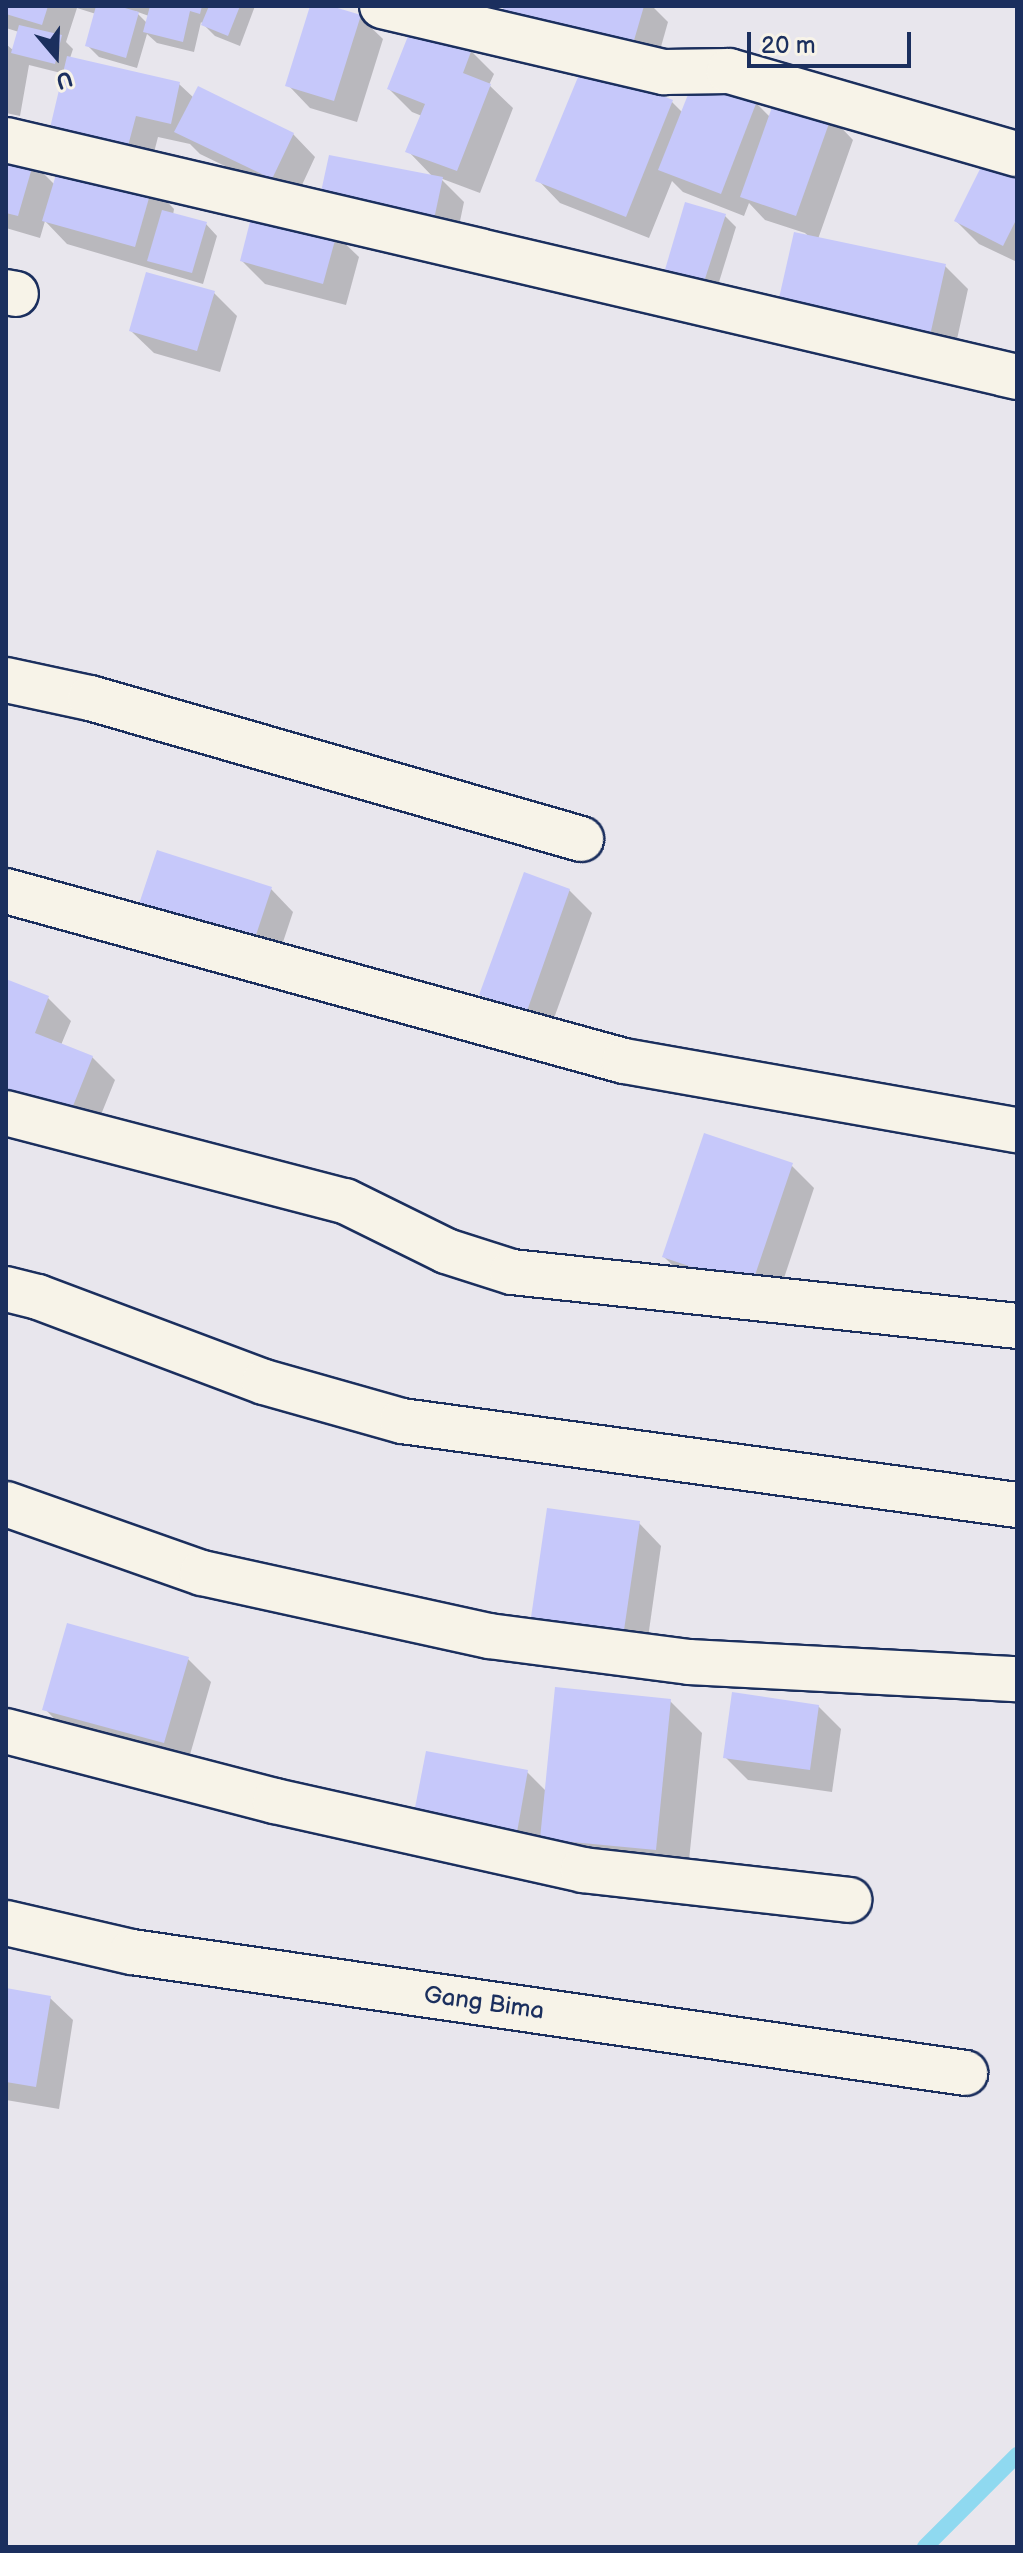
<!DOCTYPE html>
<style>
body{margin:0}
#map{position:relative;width:1023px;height:2553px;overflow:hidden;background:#e8e6ed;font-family:"Balsamiq Sans",sans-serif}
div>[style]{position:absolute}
.shadow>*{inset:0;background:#0003}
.stream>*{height:16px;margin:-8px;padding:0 8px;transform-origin:8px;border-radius:8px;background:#8fd9f0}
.building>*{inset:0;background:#c6c8fa}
.roads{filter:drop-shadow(2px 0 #1b2f5e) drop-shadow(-2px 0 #1b2f5e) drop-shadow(0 2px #1b2f5e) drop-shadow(0 -2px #1b2f5e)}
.street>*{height:44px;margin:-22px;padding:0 22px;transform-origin:22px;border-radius:22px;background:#f7f3e8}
span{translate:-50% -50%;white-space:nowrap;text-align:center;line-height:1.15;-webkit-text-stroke:6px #f7f3e8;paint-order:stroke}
.street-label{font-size:24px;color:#1b2f5e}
.frame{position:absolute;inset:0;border:8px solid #1b2f5e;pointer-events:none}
.north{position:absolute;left:16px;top:16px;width:80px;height:80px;-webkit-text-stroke:6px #f7f3e8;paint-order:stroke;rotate:161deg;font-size:22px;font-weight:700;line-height:32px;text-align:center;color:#1b2f5e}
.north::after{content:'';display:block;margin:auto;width:28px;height:36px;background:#1b2f5e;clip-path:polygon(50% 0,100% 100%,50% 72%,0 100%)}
.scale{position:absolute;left:747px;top:32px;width:164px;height:36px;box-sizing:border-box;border:4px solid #1b2f5e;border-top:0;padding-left:10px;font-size:24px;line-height:28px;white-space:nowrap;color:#1b2f5e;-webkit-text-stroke:6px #f7f3e8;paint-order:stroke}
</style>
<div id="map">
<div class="shadow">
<i style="clip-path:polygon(evenodd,6px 6px,255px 6px,240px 46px,215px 36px,201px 22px,194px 52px,157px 43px,147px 34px,137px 68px,99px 57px,87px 45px,96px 14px,77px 8px,66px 42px,73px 49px,70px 58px,179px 84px,194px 98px,293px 134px,315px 157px,295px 200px,200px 154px,190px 144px,158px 137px,150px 168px,75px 150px,65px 74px,29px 65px,20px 116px,6px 113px,6px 44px,14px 51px,19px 32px,6px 28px,6px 6px,135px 11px,149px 16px,147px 23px,135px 11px)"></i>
<i style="clip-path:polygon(312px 6px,360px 17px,383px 39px,357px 122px,310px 108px,288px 85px)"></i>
<i style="clip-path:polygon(506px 6px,652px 6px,668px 22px,651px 82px)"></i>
<i style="clip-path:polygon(471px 51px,494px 74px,489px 85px,513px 108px,480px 193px,440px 178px,464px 202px,455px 245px,344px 223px,434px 178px,408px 151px,422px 116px,412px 112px,389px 89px)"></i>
<i style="clip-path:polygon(696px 80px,756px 103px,771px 118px,831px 117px,853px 140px,818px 239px,945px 266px,968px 289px,952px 362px,805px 233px,765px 220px,749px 203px,744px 216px,683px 192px,672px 181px,649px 238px,560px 203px,538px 180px,672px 102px,683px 113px)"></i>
<i style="clip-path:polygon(6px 155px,33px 163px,55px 185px,152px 186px,174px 209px,173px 215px,206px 224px,217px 236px,203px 284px,67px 244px,45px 221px,40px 238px,6px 228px)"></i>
<i style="clip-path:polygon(1017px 174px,1017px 262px,979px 244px,956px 221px)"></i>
<i style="clip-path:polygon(725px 216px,736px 227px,715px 295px,678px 284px)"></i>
<i style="clip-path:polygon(336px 235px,359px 257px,346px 305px,265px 284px,242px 261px)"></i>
<i style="clip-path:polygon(214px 293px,237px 316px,220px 372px,154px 353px,131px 331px)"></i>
<i style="clip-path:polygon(158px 852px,271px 889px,293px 912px,271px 978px)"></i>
<i style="clip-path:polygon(569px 890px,592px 913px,549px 1032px,504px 1017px,482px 994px)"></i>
<i style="clip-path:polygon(6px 981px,48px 998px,71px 1021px,61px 1045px,92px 1057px,115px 1080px,90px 1142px)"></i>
<i style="clip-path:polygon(791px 1165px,814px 1188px,774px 1308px,687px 1279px,664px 1257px)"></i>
<i style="clip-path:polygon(639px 1523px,661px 1546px,644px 1666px,554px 1653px)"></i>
<i style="clip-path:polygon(188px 1659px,211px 1682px,187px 1765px,67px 1732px,45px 1709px)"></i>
<i style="clip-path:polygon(670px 1701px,702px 1733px,687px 1880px,438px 1841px,527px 1772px,547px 1792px)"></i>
<i style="clip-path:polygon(818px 1706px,841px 1729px,832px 1792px,748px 1780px,725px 1757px)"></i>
<i style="clip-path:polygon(6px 1990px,50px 1998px,73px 2020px,59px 2109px,6px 2100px)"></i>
</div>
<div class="stream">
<i style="left:925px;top:2547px;width:130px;rotate:-45deg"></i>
</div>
<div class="building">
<i style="clip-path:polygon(6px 6px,48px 6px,42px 25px,6px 14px)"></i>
<i style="clip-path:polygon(96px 6px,118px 6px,139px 12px,126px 58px,85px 46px)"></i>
<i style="clip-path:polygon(150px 6px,202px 6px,200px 14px,190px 11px,183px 42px,143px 32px)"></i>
<i style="clip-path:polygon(209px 6px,240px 6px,228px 36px,201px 25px)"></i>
<i style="clip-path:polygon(310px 6px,331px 6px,361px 15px,334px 101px,285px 86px)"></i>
<i style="clip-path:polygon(504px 6px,644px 6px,628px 61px,498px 24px)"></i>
<i style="clip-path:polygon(19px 25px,62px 35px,55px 64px,11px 53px)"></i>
<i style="clip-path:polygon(412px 26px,472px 49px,463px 73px,491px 84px,457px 171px,405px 152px,425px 104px,387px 89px)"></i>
<i style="clip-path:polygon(67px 56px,180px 82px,171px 124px,136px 116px,128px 146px,50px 128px)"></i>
<i style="clip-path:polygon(583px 65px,673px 100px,626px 217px,535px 181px)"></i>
<i style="clip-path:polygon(695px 77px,757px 101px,721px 194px,658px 170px)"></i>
<i style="clip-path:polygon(198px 86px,294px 133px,272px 179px,174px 132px)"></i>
<i style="clip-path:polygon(776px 96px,832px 115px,796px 216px,740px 197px)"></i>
<i style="clip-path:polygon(6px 153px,34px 161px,18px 216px,6px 213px)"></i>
<i style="clip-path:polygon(329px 155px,443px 177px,433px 224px,319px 201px)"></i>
<i style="clip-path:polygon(986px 157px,1017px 172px,1017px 218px,1003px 246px,954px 221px)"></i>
<i style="clip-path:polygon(61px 158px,153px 184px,135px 247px,42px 221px)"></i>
<i style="clip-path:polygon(685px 202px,726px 214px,703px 285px,664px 273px)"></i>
<i style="clip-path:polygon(162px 210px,207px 222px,192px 273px,147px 261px)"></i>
<i style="clip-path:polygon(253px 210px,337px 233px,323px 284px,240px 261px)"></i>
<i style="clip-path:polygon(794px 232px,946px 264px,929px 340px,777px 307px)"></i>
<i style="clip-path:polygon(146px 272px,215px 291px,197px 351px,129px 331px)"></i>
<i style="clip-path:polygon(157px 850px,272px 887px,249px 956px,134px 919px)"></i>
<i style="clip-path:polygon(524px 872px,570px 889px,527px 1011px,479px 995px)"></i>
<i style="clip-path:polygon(6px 979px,49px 996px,35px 1033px,93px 1056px,67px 1121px,6px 1096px)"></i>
<i style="clip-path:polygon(704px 1133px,793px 1163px,751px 1287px,662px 1257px)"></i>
<i style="clip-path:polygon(547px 1508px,640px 1521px,622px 1644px,529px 1631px)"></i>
<i style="clip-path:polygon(67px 1623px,189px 1657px,164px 1743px,42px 1710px)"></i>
<i style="clip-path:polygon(555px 1687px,671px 1699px,656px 1850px,540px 1839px)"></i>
<i style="clip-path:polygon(732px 1692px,819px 1705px,810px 1770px,723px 1758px)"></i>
<i style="clip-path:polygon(426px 1751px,528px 1770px,516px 1838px,413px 1818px)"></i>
<i style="clip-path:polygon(6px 1988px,51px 1996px,36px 2087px,6px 2082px)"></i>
</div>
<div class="roads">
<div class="street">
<i style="left:382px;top:6px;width:290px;rotate:13.2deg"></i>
<i style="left:664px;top:72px;width:65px;rotate:-0.9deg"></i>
<i style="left:729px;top:71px;width:300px;rotate:16.1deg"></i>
<i style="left:6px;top:140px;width:1038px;rotate:13.19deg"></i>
<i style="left:6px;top:292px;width:10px;rotate:11deg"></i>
<i style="left:6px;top:680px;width:86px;rotate:12.1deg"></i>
<i style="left:90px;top:698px;width:511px;rotate:16.02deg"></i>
<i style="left:6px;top:891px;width:641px;rotate:15.38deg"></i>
<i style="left:624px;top:1061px;width:399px;rotate:10deg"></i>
<i style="left:6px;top:1113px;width:350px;rotate:14.6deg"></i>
<i style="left:345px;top:1201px;width:113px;rotate:26.3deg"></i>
<i style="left:446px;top:1251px;width:69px;rotate:17.7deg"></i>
<i style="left:512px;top:1272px;width:508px;rotate:6.1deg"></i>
<i style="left:6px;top:1289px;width:33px;rotate:14deg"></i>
<i style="left:38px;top:1297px;width:241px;rotate:20.6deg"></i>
<i style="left:264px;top:1382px;width:143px;rotate:15.8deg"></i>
<i style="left:402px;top:1421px;width:621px;rotate:7.78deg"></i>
<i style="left:6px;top:1504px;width:208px;rotate:19.4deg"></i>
<i style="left:202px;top:1573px;width:294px;rotate:12.4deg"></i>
<i style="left:489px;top:1636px;width:202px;rotate:7.4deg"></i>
<i style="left:689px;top:1662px;width:328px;rotate:3deg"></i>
<i style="left:6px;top:1731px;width:278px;rotate:14.6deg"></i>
<i style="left:275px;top:1801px;width:316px;rotate:12.6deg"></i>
<i style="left:583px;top:1870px;width:268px;rotate:6.4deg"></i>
<i style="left:6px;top:1923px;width:129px;rotate:13deg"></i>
<i style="left:132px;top:1952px;width:842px;rotate:8.26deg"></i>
</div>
</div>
<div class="street-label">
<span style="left:484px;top:2003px;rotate:8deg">Gang Bima</span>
</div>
<div class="frame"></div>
<div class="north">U</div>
<div class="scale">20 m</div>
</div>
